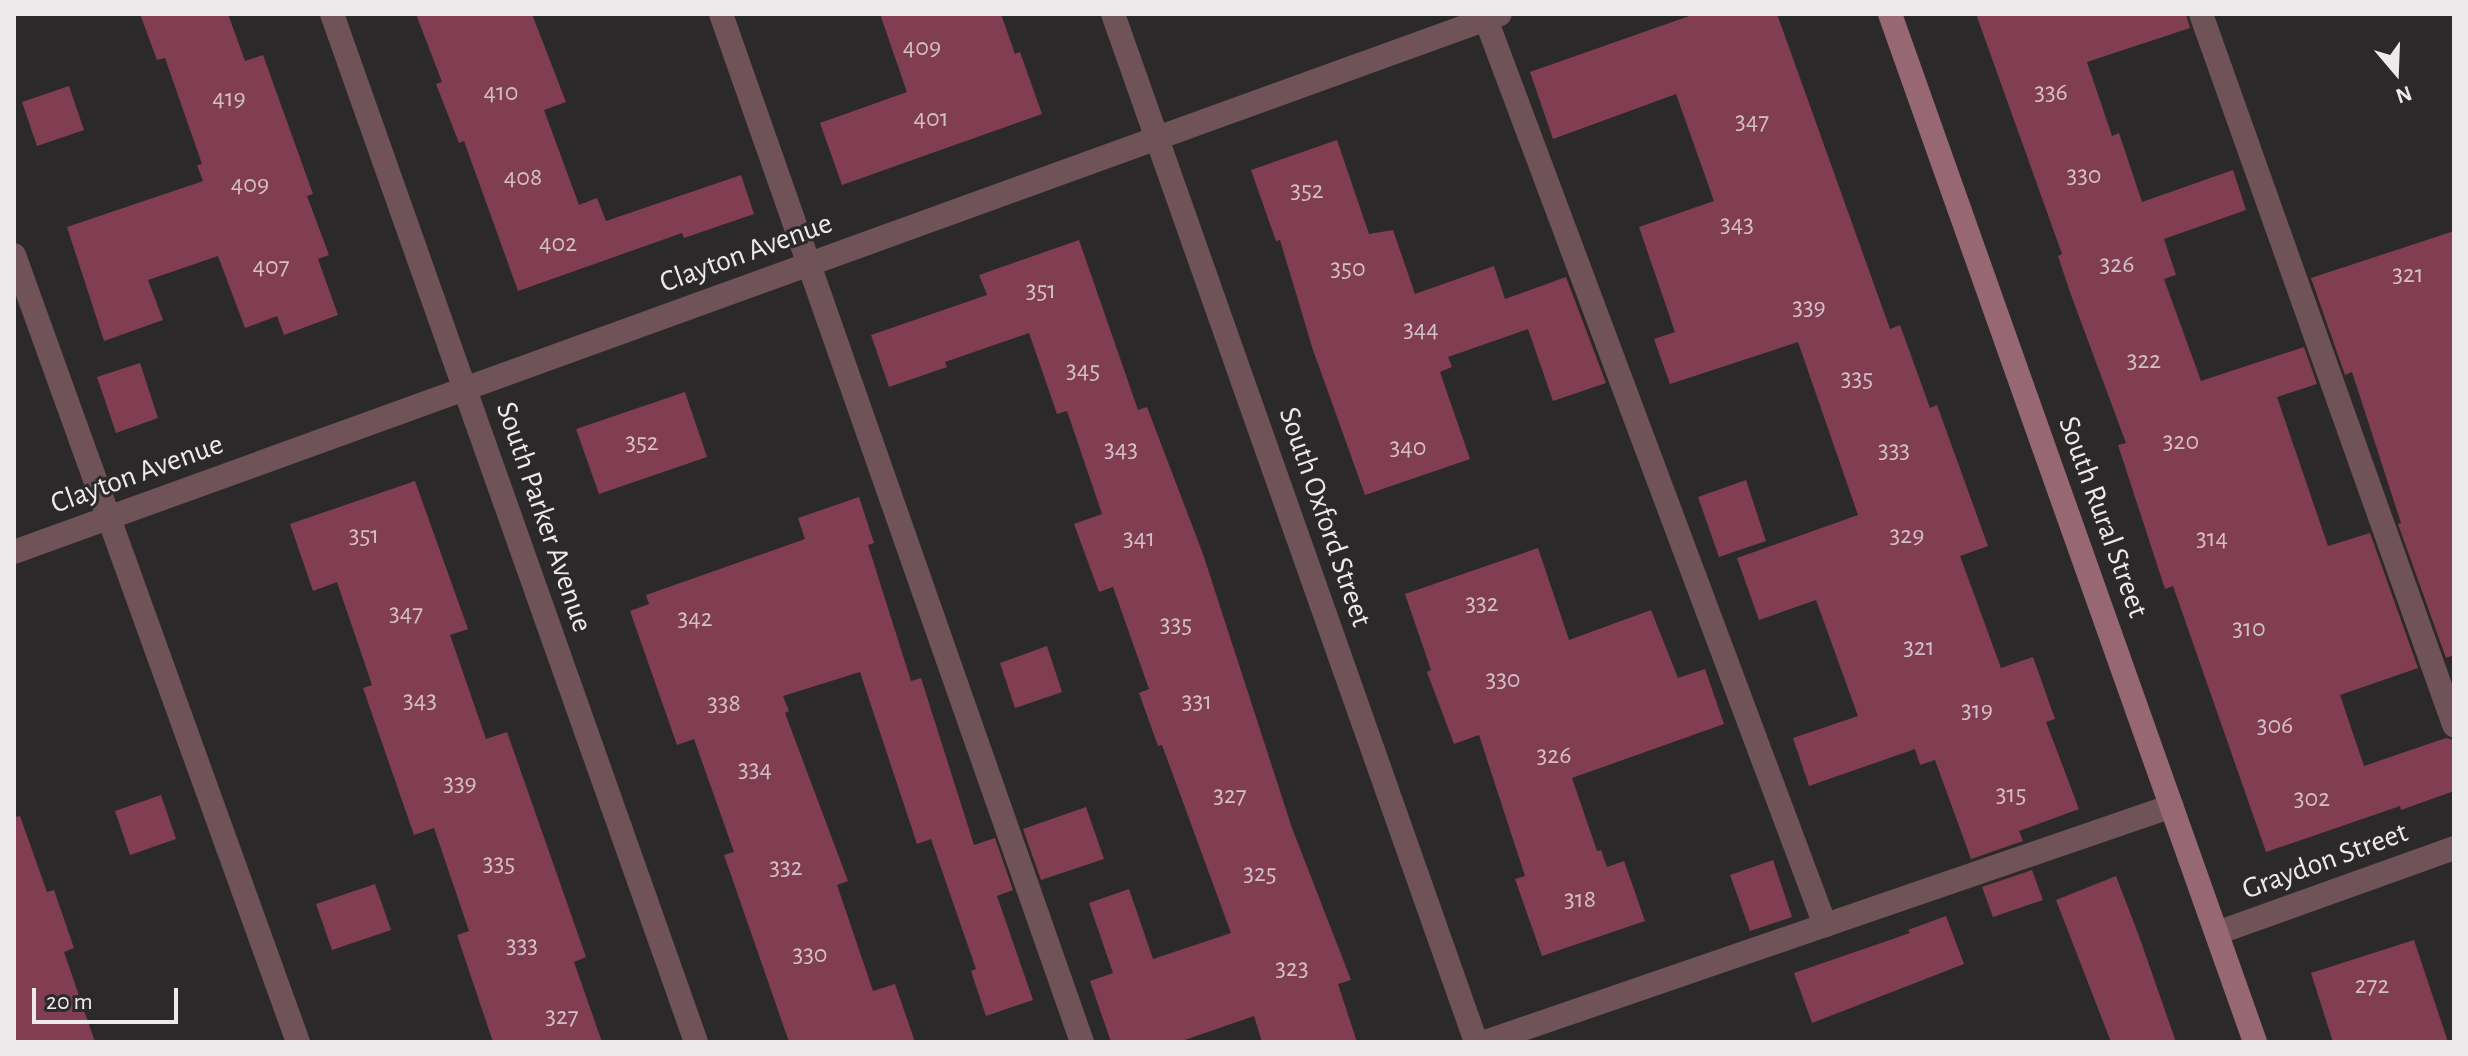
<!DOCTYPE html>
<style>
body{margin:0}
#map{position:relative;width:2468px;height:1056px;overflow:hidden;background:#2c292a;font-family:"Alegreya Sans",sans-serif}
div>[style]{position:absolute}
.building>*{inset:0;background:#813e52}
.lane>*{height:24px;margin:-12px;padding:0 12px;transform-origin:12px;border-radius:12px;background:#705259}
.street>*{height:24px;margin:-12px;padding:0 12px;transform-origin:12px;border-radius:12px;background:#705259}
.secondary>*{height:24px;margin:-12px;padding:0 12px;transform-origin:12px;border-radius:12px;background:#976773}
span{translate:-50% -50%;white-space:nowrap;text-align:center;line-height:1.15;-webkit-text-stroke:6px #2c292a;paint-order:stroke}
.number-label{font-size:26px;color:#d2bfc5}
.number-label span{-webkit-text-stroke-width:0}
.street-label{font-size:30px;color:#edeaeb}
.frame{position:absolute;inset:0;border:16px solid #edeaeb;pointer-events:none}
.north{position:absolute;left:2356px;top:32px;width:80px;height:80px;-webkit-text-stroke:6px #2c292a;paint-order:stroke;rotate:161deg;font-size:22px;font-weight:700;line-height:32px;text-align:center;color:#edeaeb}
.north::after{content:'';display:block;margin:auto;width:28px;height:36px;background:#edeaeb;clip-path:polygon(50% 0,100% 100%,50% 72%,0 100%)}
.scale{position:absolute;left:32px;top:988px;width:146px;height:36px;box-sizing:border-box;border:4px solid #edeaeb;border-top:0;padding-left:10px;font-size:24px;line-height:28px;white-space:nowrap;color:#edeaeb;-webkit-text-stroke:6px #2c292a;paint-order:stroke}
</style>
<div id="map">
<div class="building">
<i style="clip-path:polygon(140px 14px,228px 14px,245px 61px,263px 55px,313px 194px,307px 196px,329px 255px,318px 259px,338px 315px,284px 335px,277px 316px,245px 328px,218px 256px,148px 280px,163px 320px,104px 341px,67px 227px,203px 181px,197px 165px,202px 164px,165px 58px,157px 60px)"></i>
<i style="clip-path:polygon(416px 14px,532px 14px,566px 102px,544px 110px,579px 205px,597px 198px,606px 221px,741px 175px,754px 214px,684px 238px,682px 233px,518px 291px,464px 141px,459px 143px,436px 84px,442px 82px)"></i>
<i style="clip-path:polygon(880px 14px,1001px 14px,1015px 54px,1020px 52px,1042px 114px,842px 185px,820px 123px,907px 92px)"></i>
<i style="clip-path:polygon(1695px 14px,1777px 14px,1890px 329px,1900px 325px,1930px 408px,1937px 405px,1988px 546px,1960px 556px,2001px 668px,2033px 657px,2055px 719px,2046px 722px,2079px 809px,2019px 831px,2023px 841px,1971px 859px,1935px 760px,1920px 765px,1915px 749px,1809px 786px,1793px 738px,1858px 716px,1816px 600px,1759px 620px,1737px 558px,1858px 515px,1798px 342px,1670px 384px,1654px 339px,1675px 332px,1639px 227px,1714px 201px,1676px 94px,1553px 139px,1530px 72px)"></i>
<i style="clip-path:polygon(1976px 14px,2186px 14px,2190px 28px,2087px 62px,2112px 136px,2119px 133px,2142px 202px,2233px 170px,2246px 210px,2164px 239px,2176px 275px,2164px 279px,2201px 381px,2304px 347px,2317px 384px,2277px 397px,2328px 546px,2370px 533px,2418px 668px,2340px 695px,2364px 766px,2446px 738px,2454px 740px,2454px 791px,2401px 810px,2400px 806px,2266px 852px,2173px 586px,2165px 589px,2118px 445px,2126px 443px,2071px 295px,2058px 256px,2062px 254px)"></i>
<i style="clip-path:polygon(69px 86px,84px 130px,37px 146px,22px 102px)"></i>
<i style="clip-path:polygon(1337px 140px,1369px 234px,1393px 230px,1415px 294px,1494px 266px,1505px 299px,1566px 277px,1606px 383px,1553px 401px,1528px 329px,1448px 357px,1452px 367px,1440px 372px,1470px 459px,1365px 495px,1313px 350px,1280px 240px,1276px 241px,1251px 170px)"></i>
<i style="clip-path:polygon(2454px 231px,2454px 655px,2446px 658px,2398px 524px,2401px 523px,2352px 372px,2345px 375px,2311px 278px)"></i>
<i style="clip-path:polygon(1079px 240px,1138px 410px,1147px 407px,1203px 554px,1292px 828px,1351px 980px,1338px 984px,1357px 1042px,1262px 1042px,1254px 1016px,1179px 1042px,1111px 1042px,1090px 981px,1113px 973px,1089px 903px,1129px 889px,1153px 959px,1231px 933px,1162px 745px,1158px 746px,1139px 693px,1149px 689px,1113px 587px,1099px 592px,1074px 524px,1102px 514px,1067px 411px,1057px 414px,1029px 333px,945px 362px,947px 367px,889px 387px,871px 335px,987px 295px,979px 275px)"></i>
<i style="clip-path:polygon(140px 363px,158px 418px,116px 433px,97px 377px)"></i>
<i style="clip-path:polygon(685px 392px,707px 457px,599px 494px,576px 429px)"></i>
<i style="clip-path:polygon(1746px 480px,1766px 541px,1719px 557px,1698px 497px)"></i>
<i style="clip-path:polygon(415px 481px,468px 629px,450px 635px,486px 739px,507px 732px,586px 957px,574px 962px,602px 1042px,493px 1042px,457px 935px,469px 931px,434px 828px,414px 835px,363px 688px,372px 685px,337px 582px,313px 591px,290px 524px)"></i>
<i style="clip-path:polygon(859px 497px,874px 543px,868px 545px,911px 681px,921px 678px,974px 845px,995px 838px,1013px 890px,997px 896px,1033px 1000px,986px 1016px,971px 971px,976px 969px,931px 839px,917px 844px,860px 672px,783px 696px,789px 711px,785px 713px,848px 881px,837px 885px,873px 991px,895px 984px,915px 1042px,789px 1042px,724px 855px,734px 852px,694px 739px,677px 745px,630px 611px,649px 604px,646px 595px,805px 539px,798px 518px)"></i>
<i style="clip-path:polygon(1538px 548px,1569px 640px,1651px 610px,1678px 678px,1705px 669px,1724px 724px,1572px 778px,1597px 851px,1601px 850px,1607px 867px,1624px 861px,1645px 921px,1542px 956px,1515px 879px,1525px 876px,1479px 735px,1454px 744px,1427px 672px,1431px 670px,1405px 594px)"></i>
<i style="clip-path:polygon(1047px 646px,1062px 692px,1015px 708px,1000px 663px)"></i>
<i style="clip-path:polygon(161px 795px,176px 839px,130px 855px,115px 811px)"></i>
<i style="clip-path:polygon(1086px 807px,1104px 859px,1041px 880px,1023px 829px)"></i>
<i style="clip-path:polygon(20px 816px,47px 892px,54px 890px,74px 948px,64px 952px,95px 1042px,14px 1042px,14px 817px)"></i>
<i style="clip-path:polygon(1773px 860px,1792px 917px,1750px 931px,1730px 875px)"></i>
<i style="clip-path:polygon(2032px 870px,2043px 900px,1993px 917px,1982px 887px)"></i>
<i style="clip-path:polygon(2116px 876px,2139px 936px,2176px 1042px,2111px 1042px,2056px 900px)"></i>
<i style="clip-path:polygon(375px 884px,391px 930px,332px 950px,316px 904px)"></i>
<i style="clip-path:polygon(1946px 916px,1964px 964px,1812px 1023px,1794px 973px,1910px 933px,1908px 930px)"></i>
<i style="clip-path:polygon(2414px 940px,2448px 1042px,2333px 1042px,2311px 973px)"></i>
</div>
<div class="lane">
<i style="left:721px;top:14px;width:1090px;rotate:70.65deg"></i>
<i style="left:1484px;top:14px;width:973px;rotate:69.48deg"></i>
<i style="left:2201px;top:14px;width:755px;rotate:70.41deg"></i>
<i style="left:14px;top:255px;width:837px;rotate:70.16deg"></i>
<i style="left:1485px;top:1042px;width:726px;rotate:-18.96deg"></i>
</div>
<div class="street">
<i style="left:332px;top:14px;width:1091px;rotate:70.5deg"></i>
<i style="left:1113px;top:14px;width:1090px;rotate:70.55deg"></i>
<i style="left:14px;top:552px;width:1580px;rotate:-19.9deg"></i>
<i style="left:2217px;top:933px;width:252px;rotate:-19.7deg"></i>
</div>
<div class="secondary">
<i style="left:1890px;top:14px;width:1091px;rotate:70.45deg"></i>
</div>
<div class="number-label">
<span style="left:922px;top:48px">409</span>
<span style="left:501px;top:93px">410</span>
<span style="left:2051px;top:93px">336</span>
<span style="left:229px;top:99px">419</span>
<span style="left:931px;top:119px">401</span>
<span style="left:1752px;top:122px">347</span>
<span style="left:2084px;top:176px">330</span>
<span style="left:523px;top:178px">408</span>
<span style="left:250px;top:185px">409</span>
<span style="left:1307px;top:191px">352</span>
<span style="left:1737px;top:225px">343</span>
<span style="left:558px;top:244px">402</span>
<span style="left:2117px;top:265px">326</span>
<span style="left:271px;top:267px">407</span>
<span style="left:1348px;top:269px">350</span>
<span style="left:2408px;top:275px">321</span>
<span style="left:1041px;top:291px">351</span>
<span style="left:1809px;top:308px">339</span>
<span style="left:1421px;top:330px">344</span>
<span style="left:2144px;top:361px">322</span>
<span style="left:1083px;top:371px">345</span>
<span style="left:1857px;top:379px">335</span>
<span style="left:2181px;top:442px">320</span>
<span style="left:642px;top:443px">352</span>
<span style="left:1408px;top:448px">340</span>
<span style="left:1121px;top:450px">343</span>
<span style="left:1894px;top:451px">333</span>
<span style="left:364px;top:536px">351</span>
<span style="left:1907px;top:536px">329</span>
<span style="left:1139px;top:539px">341</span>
<span style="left:2212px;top:539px">314</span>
<span style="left:1482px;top:604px">332</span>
<span style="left:406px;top:614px">347</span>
<span style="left:695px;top:619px">342</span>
<span style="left:1176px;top:625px">335</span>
<span style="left:2249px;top:629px">310</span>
<span style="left:1919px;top:648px">321</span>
<span style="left:1503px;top:680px">330</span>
<span style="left:420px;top:701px">343</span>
<span style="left:1197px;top:702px">331</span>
<span style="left:724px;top:704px">338</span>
<span style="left:1977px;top:711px">319</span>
<span style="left:2275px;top:726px">306</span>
<span style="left:1554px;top:756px">326</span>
<span style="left:755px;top:770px">334</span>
<span style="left:460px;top:784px">339</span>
<span style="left:2011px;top:795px">315</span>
<span style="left:1230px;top:796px">327</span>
<span style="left:2312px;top:799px">302</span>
<span style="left:499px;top:864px">335</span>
<span style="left:786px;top:868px">332</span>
<span style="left:1260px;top:874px">325</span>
<span style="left:1580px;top:900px">318</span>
<span style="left:522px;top:946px">333</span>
<span style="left:810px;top:955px">330</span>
<span style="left:1292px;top:969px">323</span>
<span style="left:2372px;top:986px">272</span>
<span style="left:562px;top:1017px">327</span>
</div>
<div class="street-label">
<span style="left:746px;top:253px;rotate:-20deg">Clayton Avenue</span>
<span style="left:137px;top:474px;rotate:-20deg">Clayton Avenue</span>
<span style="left:544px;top:517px;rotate:71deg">South Parker Avenue</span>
<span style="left:1325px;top:517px;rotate:71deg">South Oxford Street</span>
<span style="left:2103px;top:517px;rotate:70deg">South Rural Street</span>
<span style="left:2325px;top:861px;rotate:-20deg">Graydon Street</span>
</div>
<div class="frame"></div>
<div class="north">N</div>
<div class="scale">20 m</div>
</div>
